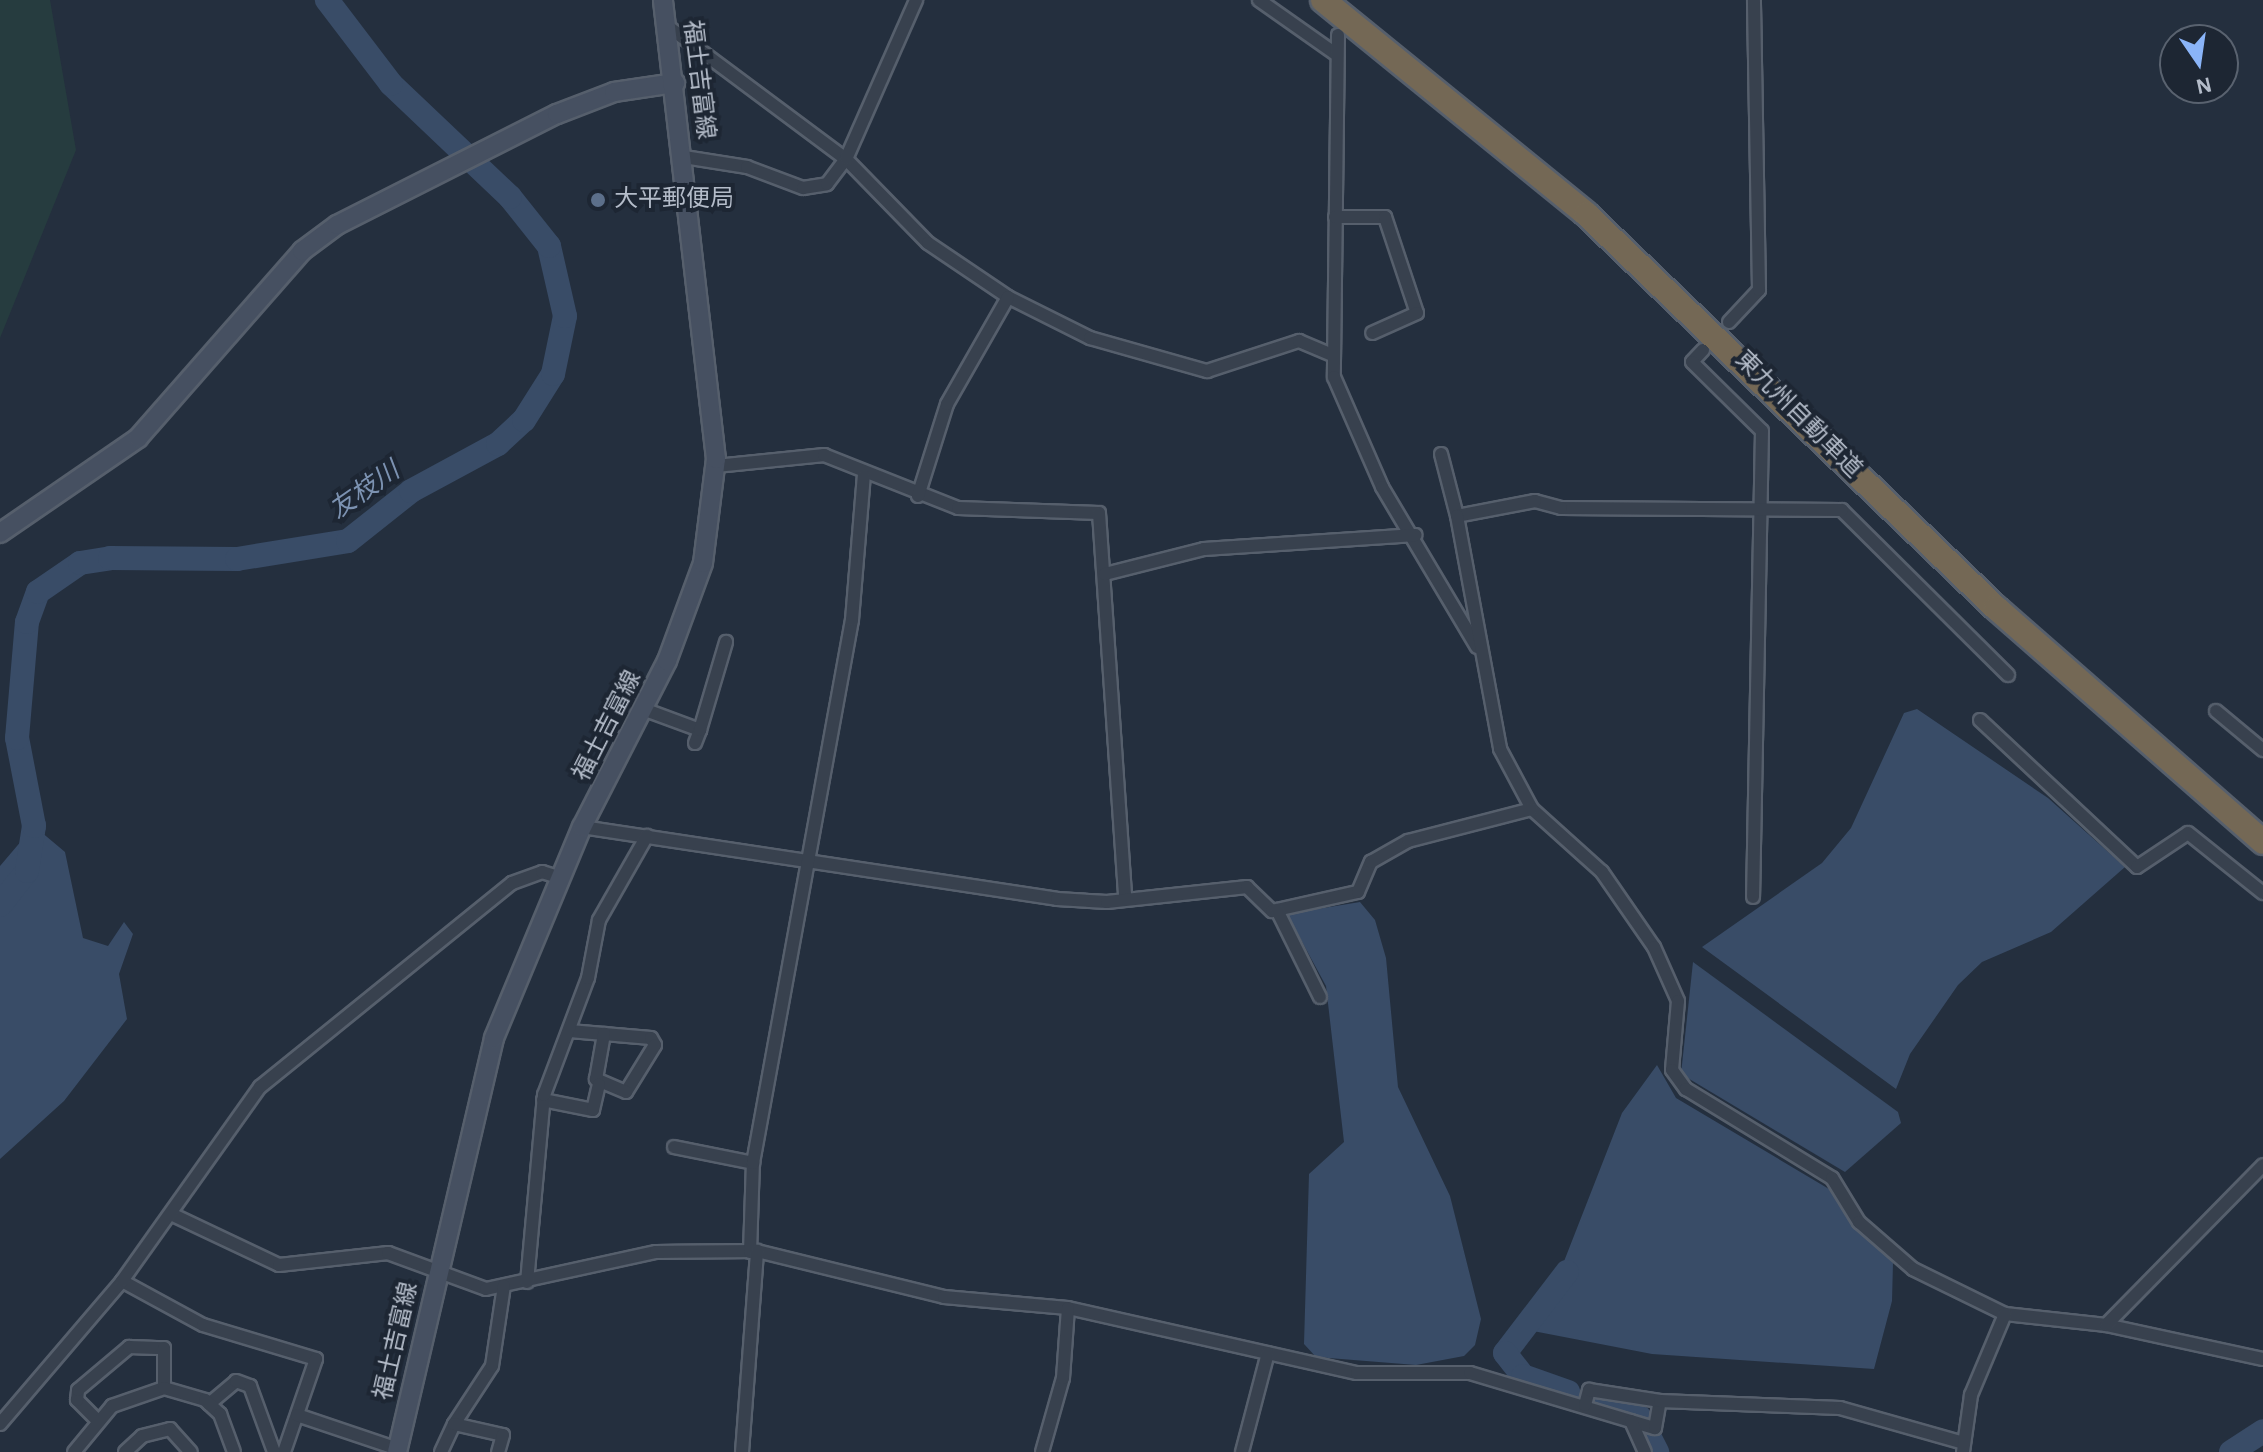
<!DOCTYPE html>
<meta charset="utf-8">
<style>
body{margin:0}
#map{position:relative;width:2263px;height:1452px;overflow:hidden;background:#242f3e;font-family:"Alegreya Sans","Noto Sans JP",sans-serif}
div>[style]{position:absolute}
.green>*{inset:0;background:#263c3f}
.water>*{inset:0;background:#394c67}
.river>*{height:24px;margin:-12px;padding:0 12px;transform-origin:12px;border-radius:12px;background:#394c67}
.roads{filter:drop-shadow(2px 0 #565f6c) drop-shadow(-2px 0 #565f6c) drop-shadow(0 2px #565f6c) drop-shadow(0 -2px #565f6c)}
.street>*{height:12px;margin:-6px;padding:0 6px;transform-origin:6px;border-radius:6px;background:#38414e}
.secondary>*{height:18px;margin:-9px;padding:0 9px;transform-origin:9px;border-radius:9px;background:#465061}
.highway>*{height:24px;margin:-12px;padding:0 12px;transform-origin:12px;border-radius:12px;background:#746855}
.dots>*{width:22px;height:22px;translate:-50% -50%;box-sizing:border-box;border:4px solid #1d2633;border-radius:50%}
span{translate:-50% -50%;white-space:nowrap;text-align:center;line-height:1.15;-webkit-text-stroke:8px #1d2633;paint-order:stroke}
.street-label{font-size:24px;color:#b4bcc9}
.poi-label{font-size:24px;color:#b4bcc9}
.left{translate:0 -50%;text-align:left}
.water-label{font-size:26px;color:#7c92b1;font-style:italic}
.north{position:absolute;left:2159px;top:24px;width:80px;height:80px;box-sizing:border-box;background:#1d2633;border:2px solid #59626f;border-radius:50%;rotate:167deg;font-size:22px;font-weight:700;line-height:32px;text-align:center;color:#b4bcc9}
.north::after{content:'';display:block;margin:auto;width:28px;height:36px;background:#8ab4f8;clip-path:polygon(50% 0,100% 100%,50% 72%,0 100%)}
</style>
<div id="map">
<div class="green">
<i style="clip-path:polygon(0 0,50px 0,76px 150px,0 338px)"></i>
</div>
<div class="water">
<i style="clip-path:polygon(1917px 709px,2048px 798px,2125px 867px,2051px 932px,1982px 962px,1958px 985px,1910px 1054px,1896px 1089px,1702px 947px,1822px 863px,1851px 828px,1904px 713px)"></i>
<i style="clip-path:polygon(34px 826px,65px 852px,83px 938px,108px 946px,124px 922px,133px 934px,119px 974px,127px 1019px,64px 1101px,0 1159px,0 866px)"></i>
<i style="clip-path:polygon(1360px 902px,1375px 920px,1386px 958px,1398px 1087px,1450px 1196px,1481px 1319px,1475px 1345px,1464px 1356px,1416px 1365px,1316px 1357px,1304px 1344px,1309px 1174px,1344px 1142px,1326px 986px,1287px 914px)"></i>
<i style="clip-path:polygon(1693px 962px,1898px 1112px,1901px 1123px,1845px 1172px,1681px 1074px)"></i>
<i style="clip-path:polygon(1657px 1065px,1676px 1098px,1834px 1192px,1893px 1263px,1892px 1301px,1874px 1369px,1652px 1354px,1533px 1331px,1570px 1279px,1561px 1269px,1622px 1113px)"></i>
</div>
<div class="river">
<i style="left:0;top:905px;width:43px;rotate:-51.5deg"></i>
<i style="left:27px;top:871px;width:46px;rotate:-81.2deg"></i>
<i style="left:34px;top:826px;width:90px;rotate:-100.9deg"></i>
<i style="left:17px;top:738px;width:116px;rotate:-85.1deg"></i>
<i style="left:27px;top:622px;width:32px;rotate:-70deg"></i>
<i style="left:38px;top:592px;width:51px;rotate:-34.6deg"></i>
<i style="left:80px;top:563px;width:30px;rotate:-9deg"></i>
<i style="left:110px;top:558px;width:127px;rotate:0.5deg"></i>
<i style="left:237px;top:559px;width:112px;rotate:-9.2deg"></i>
<i style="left:348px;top:541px;width:80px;rotate:-38.4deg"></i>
<i style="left:411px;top:491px;width:99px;rotate:-28.4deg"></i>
<i style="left:498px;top:444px;width:35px;rotate:-43deg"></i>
<i style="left:524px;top:420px;width:54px;rotate:-57.8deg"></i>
<i style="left:553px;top:374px;width:59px;rotate:-78.3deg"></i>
<i style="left:565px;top:316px;width:72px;rotate:-102.9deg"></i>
<i style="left:549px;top:246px;width:63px;rotate:-128.5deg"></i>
<i style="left:510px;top:197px;width:164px;rotate:-136.5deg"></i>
<i style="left:391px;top:84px;width:106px;rotate:-127.3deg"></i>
<i style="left:1567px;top:1272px;width:102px;rotate:127.4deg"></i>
<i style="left:1505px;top:1353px;width:29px;rotate:52deg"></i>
<i style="left:1523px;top:1376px;width:48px;rotate:19.6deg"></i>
<i style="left:1604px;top:1404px;width:38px;rotate:20deg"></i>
<i style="left:1650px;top:1438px;width:16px;rotate:63deg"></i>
<i style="left:2231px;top:1452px;width:38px;rotate:-33deg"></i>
</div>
<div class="roads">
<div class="street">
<i style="left:1259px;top:0;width:95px;rotate:35.2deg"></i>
<i style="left:670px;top:28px;width:219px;rotate:36.7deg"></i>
<i style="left:846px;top:159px;width:117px;rotate:45.7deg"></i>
<i style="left:928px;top:243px;width:97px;rotate:34deg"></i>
<i style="left:1008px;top:297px;width:92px;rotate:26.6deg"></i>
<i style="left:1090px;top:338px;width:122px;rotate:15.8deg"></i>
<i style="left:1207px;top:371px;width:97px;rotate:-18.1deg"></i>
<i style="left:1299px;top:341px;width:36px;rotate:23deg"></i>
<i style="left:1338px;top:35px;width:342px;rotate:90.7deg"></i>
<i style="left:1334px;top:377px;width:120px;rotate:66.4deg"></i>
<i style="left:1382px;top:487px;width:186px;rotate:59.3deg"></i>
<i style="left:684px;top:157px;width:64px;rotate:9deg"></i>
<i style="left:747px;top:167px;width:60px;rotate:20.6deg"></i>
<i style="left:803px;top:188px;width:24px;rotate:-9deg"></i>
<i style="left:827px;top:184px;width:31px;rotate:-53deg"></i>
<i style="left:846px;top:159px;width:174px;rotate:-66.2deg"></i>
<i style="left:1335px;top:217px;width:50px"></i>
<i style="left:1385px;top:217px;width:101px;rotate:71.6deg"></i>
<i style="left:1417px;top:313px;width:49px;rotate:156deg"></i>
<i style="left:1729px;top:322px;width:44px;rotate:-46.8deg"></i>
<i style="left:1759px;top:290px;width:290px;rotate:-91deg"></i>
<i style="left:1703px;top:350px;width:16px;rotate:133deg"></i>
<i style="left:1692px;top:362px;width:98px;rotate:44.6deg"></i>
<i style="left:1762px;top:431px;width:466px;rotate:91.1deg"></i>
<i style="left:1441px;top:454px;width:64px;rotate:75.5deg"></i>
<i style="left:716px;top:466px;width:109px;rotate:-5.8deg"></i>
<i style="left:824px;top:455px;width:144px;rotate:21.6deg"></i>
<i style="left:958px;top:508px;width:141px;rotate:2deg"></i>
<i style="left:1099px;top:513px;width:387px;rotate:86.1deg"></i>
<i style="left:918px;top:496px;width:96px;rotate:-72.5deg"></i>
<i style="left:947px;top:404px;width:123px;rotate:-60.3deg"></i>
<i style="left:1105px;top:574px;width:102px;rotate:-14.2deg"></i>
<i style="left:1204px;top:549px;width:212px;rotate:-3.8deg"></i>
<i style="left:2008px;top:675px;width:234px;rotate:-135.2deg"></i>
<i style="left:1842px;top:510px;width:281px;rotate:-179.6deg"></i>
<i style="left:1561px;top:508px;width:27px;rotate:-165deg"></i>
<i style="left:1535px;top:501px;width:79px;rotate:169.1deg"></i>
<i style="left:1457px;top:516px;width:237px;rotate:79.5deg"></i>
<i style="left:1500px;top:749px;width:68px;rotate:61.9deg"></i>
<i style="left:1532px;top:809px;width:94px;rotate:42deg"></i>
<i style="left:1602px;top:872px;width:91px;rotate:55.3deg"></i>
<i style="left:1654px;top:947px;width:59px;rotate:66deg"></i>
<i style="left:1678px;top:1001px;width:69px;rotate:95deg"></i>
<i style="left:1672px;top:1070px;width:24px;rotate:54deg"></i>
<i style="left:1686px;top:1089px;width:171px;rotate:31.4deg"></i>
<i style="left:1832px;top:1178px;width:52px;rotate:58.5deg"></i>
<i style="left:1859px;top:1222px;width:72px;rotate:41deg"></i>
<i style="left:1913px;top:1269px;width:102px;rotate:26.1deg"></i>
<i style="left:2005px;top:1314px;width:102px;rotate:6.2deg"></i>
<i style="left:2106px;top:1325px;width:161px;rotate:12.2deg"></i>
<i style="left:643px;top:709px;width:61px;rotate:20.2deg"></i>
<i style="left:700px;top:730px;width:14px;rotate:111deg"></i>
<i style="left:2216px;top:711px;width:61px;rotate:39.7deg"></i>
<i style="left:1980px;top:720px;width:215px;rotate:43.1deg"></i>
<i style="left:2137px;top:867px;width:61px;rotate:-33.7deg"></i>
<i style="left:2188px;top:833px;width:96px;rotate:38.7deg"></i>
<i style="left:700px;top:730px;width:92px;rotate:-73.5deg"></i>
<i style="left:582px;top:827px;width:480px;rotate:8.6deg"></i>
<i style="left:1057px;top:899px;width:50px;rotate:3.4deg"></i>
<i style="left:1107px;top:902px;width:141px;rotate:-6.1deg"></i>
<i style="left:1247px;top:887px;width:35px;rotate:44deg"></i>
<i style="left:1272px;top:911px;width:88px;rotate:-12.5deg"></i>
<i style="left:1358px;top:892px;width:33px;rotate:-67deg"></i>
<i style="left:1371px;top:862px;width:43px;rotate:-29.6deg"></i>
<i style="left:1408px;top:841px;width:128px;rotate:-14.5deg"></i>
<i style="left:1277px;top:910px;width:97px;rotate:63.7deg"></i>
<i style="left:570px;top:1031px;width:34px;rotate:5deg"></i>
<i style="left:604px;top:1034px;width:47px;rotate:4.9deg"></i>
<i style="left:651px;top:1038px;width:8px;rotate:60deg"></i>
<i style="left:655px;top:1045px;width:55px;rotate:121.7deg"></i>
<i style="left:626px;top:1092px;width:33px;rotate:-157deg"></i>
<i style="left:596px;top:1079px;width:46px;rotate:-79.9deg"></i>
<i style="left:543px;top:1100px;width:51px;rotate:11.3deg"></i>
<i style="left:593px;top:1110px;width:26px;rotate:-77deg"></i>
<i style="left:674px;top:1147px;width:81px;rotate:11.4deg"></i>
<i style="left:171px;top:1214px;width:119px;rotate:25.3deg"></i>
<i style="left:279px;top:1265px;width:110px;rotate:-6.3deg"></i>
<i style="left:388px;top:1253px;width:104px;rotate:20.2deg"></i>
<i style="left:486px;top:1289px;width:174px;rotate:-12.3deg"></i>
<i style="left:656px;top:1252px;width:101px;rotate:-0.6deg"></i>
<i style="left:757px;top:1251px;width:193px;rotate:13.8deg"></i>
<i style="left:944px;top:1297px;width:124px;rotate:5.1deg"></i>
<i style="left:1068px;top:1308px;width:296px;rotate:12.7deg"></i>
<i style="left:1357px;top:1373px;width:113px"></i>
<i style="left:1470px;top:1373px;width:193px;rotate:16.6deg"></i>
<i style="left:1655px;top:1428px;width:27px;rotate:-80deg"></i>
<i style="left:750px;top:1252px;width:89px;rotate:-88.1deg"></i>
<i style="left:753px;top:1163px;width:552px;rotate:-79.67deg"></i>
<i style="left:852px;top:620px;width:145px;rotate:-85.3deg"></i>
<i style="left:122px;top:1281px;width:92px;rotate:28.5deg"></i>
<i style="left:203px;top:1325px;width:118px;rotate:16.7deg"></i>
<i style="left:316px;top:1359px;width:98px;rotate:109deg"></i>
<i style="left:527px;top:1282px;width:188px;rotate:-84.8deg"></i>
<i style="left:544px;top:1095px;width:125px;rotate:-69.4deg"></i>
<i style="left:588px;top:978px;width:59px;rotate:-79.3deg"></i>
<i style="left:599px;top:920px;width:97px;rotate:-60.3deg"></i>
<i style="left:2106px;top:1325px;width:224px;rotate:-45.5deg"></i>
<i style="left:209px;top:1404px;width:35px;rotate:-40deg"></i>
<i style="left:236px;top:1381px;width:15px;rotate:20deg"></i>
<i style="left:250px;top:1386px;width:70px;rotate:70deg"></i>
<i style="left:1585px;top:1405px;width:16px;rotate:-75deg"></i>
<i style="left:1589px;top:1390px;width:72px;rotate:8.8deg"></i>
<i style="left:1660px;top:1401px;width:180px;rotate:2.2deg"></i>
<i style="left:1840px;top:1408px;width:125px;rotate:15.8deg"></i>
<i style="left:297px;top:1415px;width:107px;rotate:18.6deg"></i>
<i style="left:98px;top:1421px;width:30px;rotate:-135deg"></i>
<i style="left:77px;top:1400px;width:10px;rotate:-84deg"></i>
<i style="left:78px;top:1390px;width:67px;rotate:-40.1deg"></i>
<i style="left:129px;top:1347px;width:35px;rotate:2deg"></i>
<i style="left:164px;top:1348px;width:40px;rotate:90deg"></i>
<i style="left:1631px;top:1421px;width:34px;rotate:66deg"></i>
<i style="left:0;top:1424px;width:188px;rotate:-49.5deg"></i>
<i style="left:122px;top:1281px;width:238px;rotate:-54.6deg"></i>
<i style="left:260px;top:1087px;width:324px;rotate:-39deg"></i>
<i style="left:512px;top:883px;width:32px;rotate:-20deg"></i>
<i style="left:542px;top:872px;width:21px;rotate:17deg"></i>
<i style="left:454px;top:1424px;width:69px;rotate:-56.8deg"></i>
<i style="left:492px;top:1366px;width:81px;rotate:-81.5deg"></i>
<i style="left:74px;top:1452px;width:60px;rotate:-50.4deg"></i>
<i style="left:112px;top:1406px;width:55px;rotate:-19.1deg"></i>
<i style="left:164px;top:1388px;width:43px;rotate:16.3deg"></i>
<i style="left:205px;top:1400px;width:21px;rotate:43deg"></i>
<i style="left:220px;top:1414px;width:40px;rotate:69.8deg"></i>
<i style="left:125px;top:1452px;width:23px;rotate:-43deg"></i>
<i style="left:142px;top:1436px;width:29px;rotate:-14deg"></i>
<i style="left:170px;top:1429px;width:31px;rotate:48deg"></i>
<i style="left:441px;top:1452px;width:31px;rotate:-65deg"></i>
<i style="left:454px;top:1424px;width:50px;rotate:12.7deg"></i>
<i style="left:503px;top:1435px;width:18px;rotate:106deg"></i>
<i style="left:742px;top:1452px;width:202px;rotate:-85.7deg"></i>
<i style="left:1042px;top:1452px;width:77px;rotate:-74.2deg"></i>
<i style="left:1063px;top:1378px;width:70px;rotate:-85.9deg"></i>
<i style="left:1242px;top:1452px;width:102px;rotate:-75.3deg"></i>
<i style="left:1963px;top:1452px;width:58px;rotate:-82deg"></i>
<i style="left:1971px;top:1395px;width:88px;rotate:-67.2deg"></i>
</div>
<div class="secondary">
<i style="left:0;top:533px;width:168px;rotate:-34.5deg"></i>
<i style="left:138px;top:438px;width:249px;rotate:-48.7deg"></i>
<i style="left:302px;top:251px;width:44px;rotate:-36.6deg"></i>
<i style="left:337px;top:225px;width:246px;rotate:-26.8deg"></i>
<i style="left:557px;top:114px;width:61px;rotate:-21.1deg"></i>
<i style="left:614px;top:92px;width:62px;rotate:-8.4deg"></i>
<i style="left:397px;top:1452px;width:425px;rotate:-76.8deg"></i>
<i style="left:494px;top:1038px;width:229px;rotate:-67.4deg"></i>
<i style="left:582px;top:827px;width:186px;rotate:-62.9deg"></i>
<i style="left:667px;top:661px;width:104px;rotate:-69.8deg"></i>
<i style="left:703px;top:563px;width:105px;rotate:-82.9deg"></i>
<i style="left:716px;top:459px;width:462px;rotate:-96.6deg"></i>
</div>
<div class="highway">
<i style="left:1323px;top:0;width:339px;rotate:39.1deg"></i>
<i style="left:1586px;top:214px;width:569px;rotate:43.86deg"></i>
<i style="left:1996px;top:608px;width:355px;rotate:41.2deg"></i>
</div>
</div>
<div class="dots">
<i style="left:598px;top:200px;background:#5c6f8a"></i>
</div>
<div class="street-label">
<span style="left:698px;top:80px;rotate:83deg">福土吉富線</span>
<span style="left:1798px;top:415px;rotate:45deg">東九州自動車道</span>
<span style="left:608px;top:726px;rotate:-63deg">福土吉富線</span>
<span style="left:397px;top:1341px;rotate:-77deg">福土吉富線</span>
</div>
<div class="poi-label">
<span class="left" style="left:614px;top:200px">大平郵便局</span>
</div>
<div class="water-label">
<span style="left:365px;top:491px;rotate:-35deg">友枝川</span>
</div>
<div class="north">N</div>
</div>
